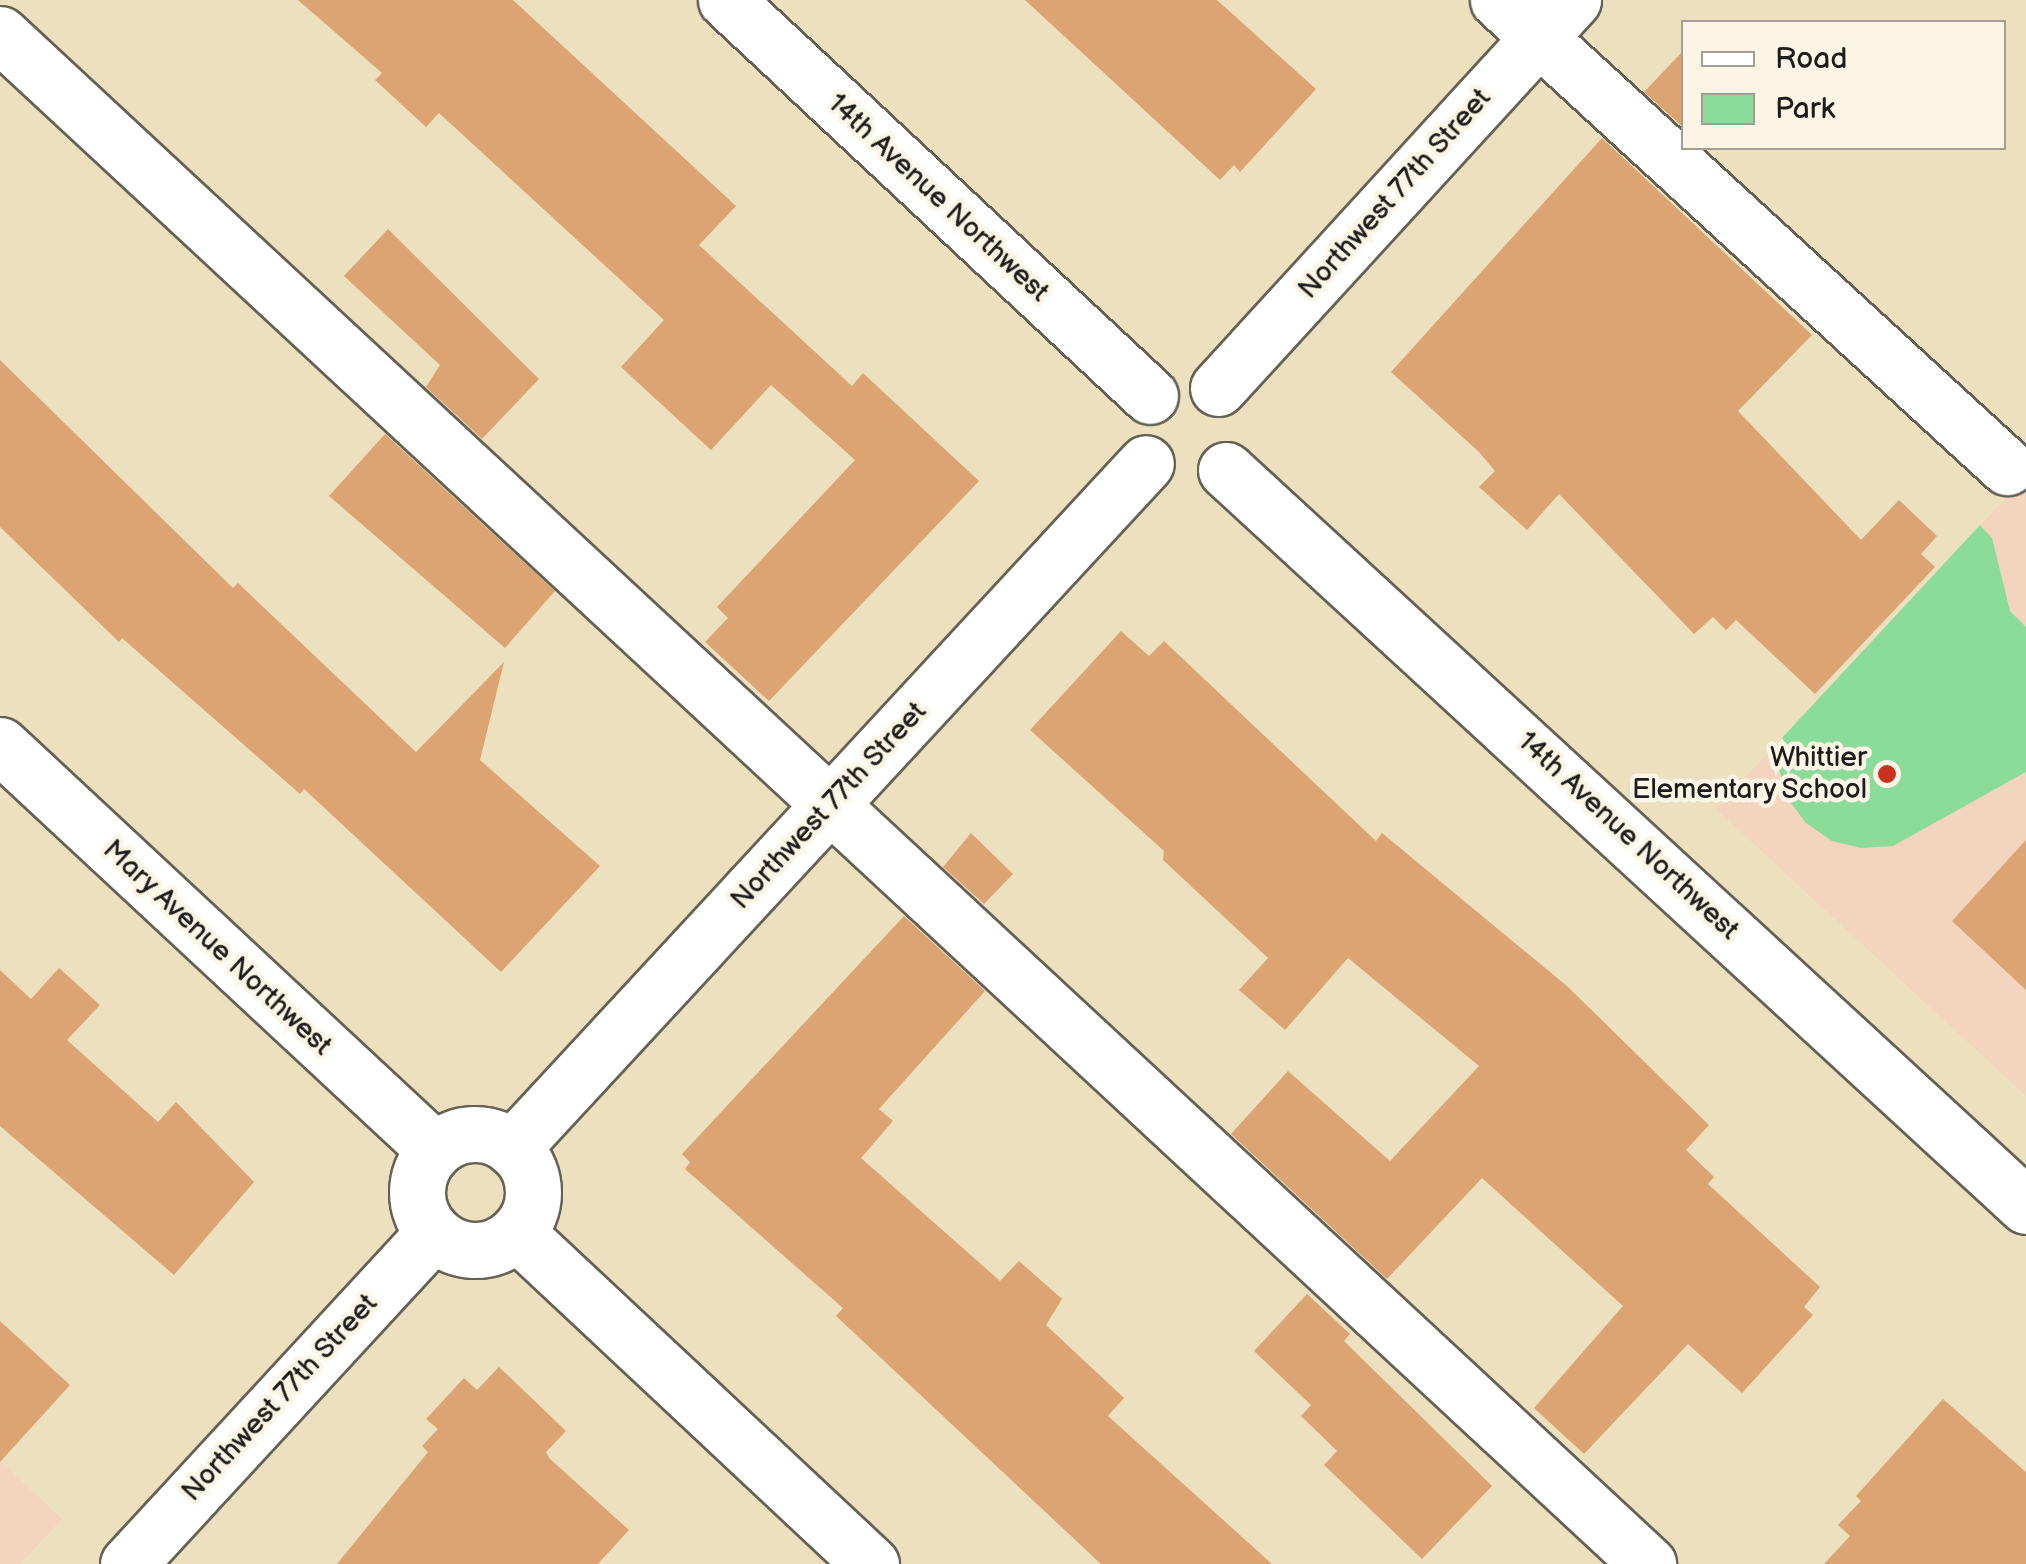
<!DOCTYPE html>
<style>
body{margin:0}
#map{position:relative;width:2026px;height:1564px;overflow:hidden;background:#ede0bf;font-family:"Balsamiq Sans",sans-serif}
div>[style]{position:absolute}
.built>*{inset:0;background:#f3d4bf}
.green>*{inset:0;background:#8bdb9b}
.building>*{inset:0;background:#dca473}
.roads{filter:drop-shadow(2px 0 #656155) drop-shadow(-2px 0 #656155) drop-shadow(0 2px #656155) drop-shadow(0 -2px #656155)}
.minor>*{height:55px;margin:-27.5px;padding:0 27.5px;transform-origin:27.5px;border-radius:27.5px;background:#fff}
.minor>.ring{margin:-27.5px;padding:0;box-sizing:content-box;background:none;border:55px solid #fff;border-radius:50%}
.dots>*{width:28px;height:28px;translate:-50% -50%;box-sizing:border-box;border:5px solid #fcf5e5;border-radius:50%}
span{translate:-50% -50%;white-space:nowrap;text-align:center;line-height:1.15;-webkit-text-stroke:9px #fcf5e5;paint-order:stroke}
.street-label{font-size:28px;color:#1c1c1c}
.poi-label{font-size:28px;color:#1c1c1c}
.right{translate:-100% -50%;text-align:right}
.legend{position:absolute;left:1681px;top:20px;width:325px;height:130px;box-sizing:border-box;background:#fcf5e5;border:2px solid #a29e95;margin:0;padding:12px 18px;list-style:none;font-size:30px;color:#1c1c1c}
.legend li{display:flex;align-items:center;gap:20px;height:50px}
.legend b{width:50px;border:2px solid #a29e95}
</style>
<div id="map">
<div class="built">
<i style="clip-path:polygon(2026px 456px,2026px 1096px,1716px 809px,2004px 500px)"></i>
<i style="clip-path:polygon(0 1461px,62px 1519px,20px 1564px,0 1564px)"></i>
</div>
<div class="green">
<i style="clip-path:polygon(1980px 525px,1992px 538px,2010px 611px,2026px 627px,2026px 772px,1893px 846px,1861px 848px,1832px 841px,1806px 823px,1788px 799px,1779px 769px,1781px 739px)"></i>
</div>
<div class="building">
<i style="clip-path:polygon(298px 0,513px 0,736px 206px,699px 245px,852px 386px,863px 373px,979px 481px,769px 701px,705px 642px,728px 618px,717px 607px,855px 460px,771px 385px,711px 450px,621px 367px,664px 320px,439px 113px,426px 127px,375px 80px,382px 73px)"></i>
<i style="clip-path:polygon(1025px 0,1217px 0,1316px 89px,1240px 172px,1234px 165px,1220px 180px)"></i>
<i style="clip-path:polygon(1684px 50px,1684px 128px,1644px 92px)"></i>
<i style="clip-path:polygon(1602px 138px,1812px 335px,1738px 411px,1861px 540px,1899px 500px,1937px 536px,1921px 554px,1935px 567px,1815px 694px,1736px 620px,1726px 630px,1713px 617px,1694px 634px,1559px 494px,1527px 530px,1479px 487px,1495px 471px,1479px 452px,1391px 372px)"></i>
<i style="clip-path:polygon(388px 229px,539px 379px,482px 439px,426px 387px,440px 365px,344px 276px)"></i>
<i style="clip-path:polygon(0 360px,233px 588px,238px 583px,416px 752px,504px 662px,480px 760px,600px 866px,501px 972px,304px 789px,300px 794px,122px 638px,119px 642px,0 527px)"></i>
<i style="clip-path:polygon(385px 434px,555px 591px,505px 648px,329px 496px)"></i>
<i style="clip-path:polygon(1121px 631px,1149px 656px,1164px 641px,1376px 841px,1382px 833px,1568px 987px,1709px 1125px,1686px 1150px,1714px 1177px,1708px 1184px,1820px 1287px,1804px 1307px,1813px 1315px,1742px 1393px,1688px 1344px,1584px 1454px,1534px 1408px,1623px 1306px,1482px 1178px,1387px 1279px,1231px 1134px,1288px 1071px,1390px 1161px,1479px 1066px,1348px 958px,1285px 1030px,1239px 990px,1268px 958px,1163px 860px,1164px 851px,1030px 730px)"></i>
<i style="clip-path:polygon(971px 833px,1013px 874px,984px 904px,943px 867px)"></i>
<i style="clip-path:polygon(2026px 840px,2026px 990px,1952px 921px)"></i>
<i style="clip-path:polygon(904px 916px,985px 991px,879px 1109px,893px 1121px,861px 1158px,1000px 1281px,1019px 1261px,1062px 1299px,1046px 1325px,1124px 1398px,1108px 1416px,1272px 1564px,1101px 1564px,836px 1316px,843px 1308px,685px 1169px,690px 1162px,682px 1154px)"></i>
<i style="clip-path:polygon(59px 968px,100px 1005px,67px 1040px,158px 1122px,176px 1102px,254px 1182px,174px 1275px,0 1126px,0 970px,31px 999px)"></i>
<i style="clip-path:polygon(1307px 1294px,1350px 1334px,1344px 1341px,1492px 1486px,1422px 1559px,1324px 1465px,1337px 1451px,1301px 1416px,1311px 1405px,1254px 1351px)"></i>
<i style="clip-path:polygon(0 1321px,70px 1385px,0 1462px)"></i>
<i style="clip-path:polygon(499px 1367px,566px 1431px,546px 1452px,549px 1458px,629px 1530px,598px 1564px,337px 1564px,428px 1452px,422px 1446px,438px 1429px,426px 1419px,464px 1378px,477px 1390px)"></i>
<i style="clip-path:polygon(1943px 1399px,2026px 1472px,2026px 1564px,1824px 1564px,1850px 1536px,1838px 1525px,1861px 1501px,1856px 1496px)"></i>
</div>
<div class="roads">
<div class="minor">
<i style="left:726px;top:0;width:580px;rotate:43.04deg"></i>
<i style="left:1498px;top:0;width:691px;rotate:42.54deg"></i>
<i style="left:0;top:34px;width:2249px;rotate:42.87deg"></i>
<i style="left:1218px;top:388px;width:526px;rotate:-47.54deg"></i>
<i style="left:1226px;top:470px;width:1087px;rotate:42.61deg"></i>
<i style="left:0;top:745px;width:594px;rotate:42.95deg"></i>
<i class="ring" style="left:417px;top:1134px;width:61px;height:61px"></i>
<i style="left:512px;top:1148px;width:933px;rotate:-47.21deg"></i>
<i style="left:517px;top:1233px;width:485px;rotate:43.1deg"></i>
<i style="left:128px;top:1564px;width:450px;rotate:-47.3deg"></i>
</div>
</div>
<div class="dots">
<i style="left:1887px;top:774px;background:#c8321e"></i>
</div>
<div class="street-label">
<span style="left:1395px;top:194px;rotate:-48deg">Northwest 77th Street</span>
<span style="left:938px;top:198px;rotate:43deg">14th Avenue Northwest</span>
<span style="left:829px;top:806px;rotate:-47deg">Northwest 77th Street</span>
<span style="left:1628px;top:836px;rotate:43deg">14th Avenue Northwest</span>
<span style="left:217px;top:948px;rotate:43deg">Mary Avenue Northwest</span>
<span style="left:280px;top:1398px;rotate:-47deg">Northwest 77th Street</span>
</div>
<div class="poi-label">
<span class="right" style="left:1867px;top:774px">Whittier<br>Elementary School</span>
</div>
<ul class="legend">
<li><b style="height:12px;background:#fff"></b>Road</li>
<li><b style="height:28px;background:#8bdb9b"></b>Park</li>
</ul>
</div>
